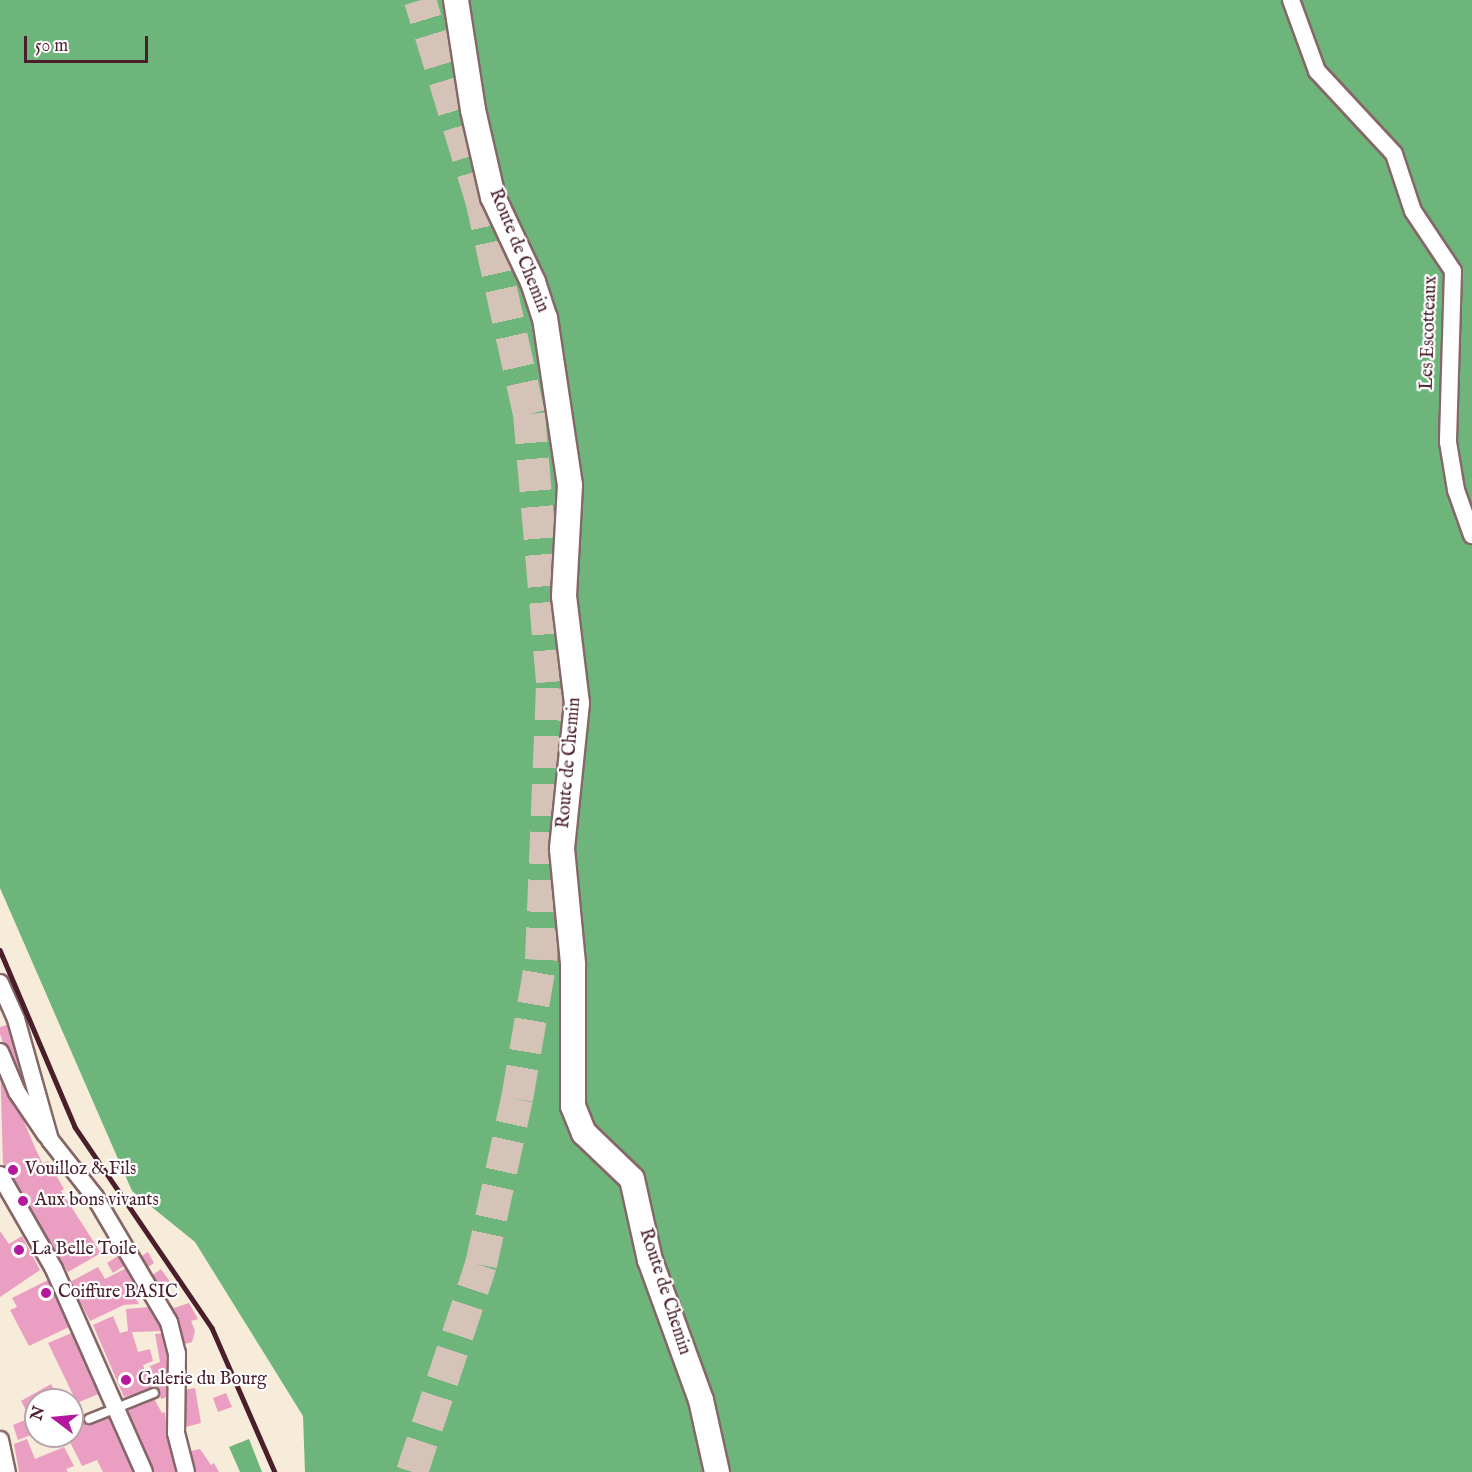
<!DOCTYPE html>
<style>
body{margin:0}
#map{position:relative;width:1472px;height:1472px;overflow:hidden;background:#f6ecd9;font-family:"IM FELL English",serif}
div>[style]{position:absolute}
.forest>*{inset:0;background:#6db57b}
.building>*{inset:0;background:#ea9fc2}
.highway-tunnel>*{height:32px;margin-top:-16px;transform-origin:0;background:repeating-linear-gradient(90deg,#d4c3b6 0 32px,transparent 0 48px)}
.roads{filter:drop-shadow(2px 0 #866768) drop-shadow(-2px 0 #866768) drop-shadow(0 2px #866768) drop-shadow(0 -2px #866768)}
.lane>*{height:8px;margin:-4px;padding:0 4px;transform-origin:4px;border-radius:4px;background:#fff}
.street>*{height:16px;margin:-8px;padding:0 8px;transform-origin:8px;border-radius:8px;background:#fff}
.secondary>*{height:24px;margin:-12px;padding:0 12px;transform-origin:12px;border-radius:12px;background:#fff}
.rail>*{height:4.5px;margin:-2.25px;padding:0 2.25px;transform-origin:2.25px;border-radius:2.25px;background:#4a1f2b}
.dots>*{width:16px;height:16px;translate:-50% -50%;box-sizing:border-box;border:3px solid #fff;border-radius:50%}
span{translate:-50% -50%;white-space:nowrap;text-align:center;line-height:1.15;-webkit-text-stroke:4.5px #fff;paint-order:stroke}
.street-label{font-size:18px;color:#4a1f2b}
.poi-label{font-size:18px;color:#4a1f2b}
.left{translate:0 -50%;text-align:left}
.north{position:absolute;left:24px;top:1388px;width:60px;height:60px;box-sizing:border-box;background:#fff;border:2px solid #b7a5aa;border-radius:50%;rotate:286deg;font-size:16px;font-weight:700;line-height:24px;text-align:center;color:#4a1f2b}
.north::after{content:'';display:block;margin:auto;width:21px;height:27px;background:#b5179e;clip-path:polygon(50% 0,100% 100%,50% 72%,0 100%)}
.scale{position:absolute;left:24px;top:36px;width:124px;height:27px;box-sizing:border-box;border:3px solid #4a1f2b;border-top:0;padding-left:8px;font-size:18px;line-height:21px;white-space:nowrap;color:#4a1f2b;-webkit-text-stroke:4px #fff;paint-order:stroke}
</style>
<div id="map">
<div class="forest">
<i style="clip-path:polygon(0 0,1472px 0,1472px 1472px,305px 1472px,303px 1416px,195px 1242px,132px 1191px,0 888px)"></i>
<i style="clip-path:polygon(249px 1439px,262px 1472px,240px 1472px,229px 1447px)"></i>
</div>
<div class="building">
<i style="clip-path:polygon(9px 1024px,32px 1087px,29px 1095px,22px 1097px,0 1034px,0 1027px)"></i>
<i style="clip-path:polygon(0 1061px,7px 1077px,1px 1079px,4px 1086px,8px 1084px,36px 1150px,43px 1164px,48px 1161px,64px 1189px,61px 1191px,101px 1253px,68px 1272px,3px 1164px)"></i>
<i style="clip-path:polygon(0 1231px,9px 1244px,22px 1236px,40px 1270px,0 1297px)"></i>
<i style="clip-path:polygon(148px 1252px,154px 1263px,144px 1270px,137px 1259px)"></i>
<i style="clip-path:polygon(118px 1256px,124px 1266px,113px 1273px,107px 1263px)"></i>
<i style="clip-path:polygon(130px 1266px,145px 1290px,134px 1296px,139px 1304px,124px 1305px,90px 1321px,70px 1282px,98px 1267px,105px 1279px)"></i>
<i style="clip-path:polygon(161px 1269px,173px 1286px,159px 1296px,147px 1279px)"></i>
<i style="clip-path:polygon(48px 1280px,71px 1326px,29px 1346px,10px 1310px,17px 1307px,12px 1298px)"></i>
<i style="clip-path:polygon(165px 1297px,174px 1308px,189px 1303px,198px 1319px,191px 1321px,195px 1331px,192px 1342px,181px 1345px,161px 1299px)"></i>
<i style="clip-path:polygon(161px 1306px,165px 1331px,132px 1332px,138px 1352px,150px 1349px,153px 1361px,143px 1365px,152px 1389px,124px 1397px,93px 1325px,113px 1316px,120px 1333px,128px 1331px,126px 1309px)"></i>
<i style="clip-path:polygon(74px 1332px,103px 1392px,77px 1403px,48px 1343px)"></i>
<i style="clip-path:polygon(166px 1333px,176px 1394px,161px 1399px,150px 1366px,160px 1362px,155px 1334px)"></i>
<i style="clip-path:polygon(51px 1384px,59px 1399px,36px 1400px,36px 1412px,29px 1416px,21px 1401px)"></i>
<i style="clip-path:polygon(195px 1388px,201px 1423px,182px 1428px,183px 1390px)"></i>
<i style="clip-path:polygon(226px 1393px,232px 1407px,218px 1412px,213px 1398px)"></i>
<i style="clip-path:polygon(153px 1397px,162px 1413px,165px 1412px,166px 1423px,171px 1422px,182px 1472px,153px 1472px,128px 1410px,147px 1403px,146px 1400px)"></i>
<i style="clip-path:polygon(109px 1416px,125px 1449px,135px 1472px,103px 1472px,97px 1460px,82px 1466px,68px 1438px,64px 1440px,62px 1436px,72px 1436px,72px 1421px,82px 1417px,86px 1426px)"></i>
<i style="clip-path:polygon(30px 1418px,36px 1433px,18px 1440px,13px 1425px)"></i>
<i style="clip-path:polygon(27px 1439px,35px 1459px,64px 1447px,74px 1466px,66px 1469px,68px 1472px,19px 1472px,14px 1444px)"></i>
<i style="clip-path:polygon(200px 1449px,211px 1465px,214px 1463px,219px 1472px,191px 1472px,182px 1453px)"></i>
</div>
<div class="highway-tunnel">
<i style="left:412px;top:1472px;width:218px;rotate:-71.6deg"></i>
<i style="left:481px;top:1265px;width:170px;rotate:-77.8deg"></i>
<i style="left:517px;top:1099px;width:141px;rotate:-80.2deg"></i>
<i style="left:541px;top:960px;width:278px;rotate:-87.7deg"></i>
<i style="left:552px;top:682px;width:269px;rotate:-94.9deg"></i>
<i style="left:529px;top:414px;width:216px;rotate:-102.6deg"></i>
<i style="left:482px;top:203px;width:212px;rotate:-107deg"></i>
</div>
<div class="roads">
<div class="lane">
<i style="left:89px;top:1419px;width:70px;rotate:-21.8deg"></i>
</div>
<div class="street">
<i style="left:1291px;top:0;width:76px;rotate:69.9deg"></i>
<i style="left:1317px;top:71px;width:113px;rotate:47.1deg"></i>
<i style="left:1394px;top:154px;width:60px;rotate:71.6deg"></i>
<i style="left:1413px;top:211px;width:72px;rotate:56.3deg"></i>
<i style="left:1453px;top:271px;width:171px;rotate:91.7deg"></i>
<i style="left:1448px;top:442px;width:49px;rotate:80.5deg"></i>
<i style="left:1456px;top:490px;width:48px;rotate:70.4deg"></i>
<i style="left:0;top:983px;width:39px;rotate:66deg"></i>
<i style="left:16px;top:1019px;width:126px;rotate:74.3deg"></i>
<i style="left:50px;top:1140px;width:73px;rotate:51.7deg"></i>
<i style="left:95px;top:1197px;width:145px;rotate:59.4deg"></i>
<i style="left:169px;top:1322px;width:32px;rotate:76deg"></i>
<i style="left:177px;top:1353px;width:80px;rotate:90.7deg"></i>
<i style="left:176px;top:1433px;width:40px;rotate:75.6deg"></i>
<i style="left:0;top:1052px;width:43px;rotate:67deg"></i>
<i style="left:17px;top:1092px;width:52px;rotate:56deg"></i>
<i style="left:0;top:1175px;width:108px;rotate:60.1deg"></i>
<i style="left:54px;top:1269px;width:222px;rotate:66.1deg"></i>
<i style="left:0;top:1440px;width:33px;rotate:78deg"></i>
</div>
<div class="secondary">
<i style="left:456px;top:0;width:111px;rotate:81.2deg"></i>
<i style="left:473px;top:110px;width:89px;rotate:77.1deg"></i>
<i style="left:493px;top:197px;width:94px;rotate:64.8deg"></i>
<i style="left:533px;top:282px;width:38px;rotate:72deg"></i>
<i style="left:545px;top:318px;width:169px;rotate:81.5deg"></i>
<i style="left:570px;top:485px;width:111px;rotate:93.1deg"></i>
<i style="left:564px;top:596px;width:108px;rotate:83.1deg"></i>
<i style="left:577px;top:703px;width:147px;rotate:95.9deg"></i>
<i style="left:562px;top:849px;width:116px;rotate:84.5deg"></i>
<i style="left:573px;top:964px;width:142px;rotate:90deg"></i>
<i style="left:573px;top:1106px;width:29px;rotate:68deg"></i>
<i style="left:584px;top:1133px;width:66px;rotate:43.8deg"></i>
<i style="left:632px;top:1179px;width:83px;rotate:77.5deg"></i>
<i style="left:650px;top:1260px;width:149px;rotate:70deg"></i>
<i style="left:701px;top:1400px;width:74px;rotate:77.5deg"></i>
</div>
</div>
<div class="rail">
<i style="left:0;top:950px;width:192px;rotate:67deg"></i>
<i style="left:75px;top:1127px;width:243px;rotate:55.7deg"></i>
<i style="left:212px;top:1328px;width:157px;rotate:66.4deg"></i>
</div>
<div class="dots">
<i style="left:13px;top:1170px;background:#b5179e"></i>
<i style="left:23px;top:1201px;background:#b5179e"></i>
<i style="left:19px;top:1250px;background:#b5179e"></i>
<i style="left:46px;top:1293px;background:#b5179e"></i>
<i style="left:126px;top:1380px;background:#b5179e"></i>
</div>
<div class="street-label">
<span style="left:518px;top:251px;rotate:68deg">Route de Chemin</span>
<span style="left:1430px;top:333px;rotate:-88deg">Les Escotteaux</span>
<span style="left:570px;top:763px;rotate:-85deg">Route de Chemin</span>
<span style="left:664px;top:1292px;rotate:72deg">Route de Chemin</span>
</div>
<div class="poi-label">
<span class="left" style="left:25px;top:1170px">Vouilloz &amp; Fils</span>
<span class="left" style="left:35px;top:1201px">Aux bons vivants</span>
<span class="left" style="left:31px;top:1250px">La Belle Toile</span>
<span class="left" style="left:58px;top:1293px">Coiffure BASIC</span>
<span class="left" style="left:138px;top:1380px">Galerie du Bourg</span>
</div>
<div class="north">N</div>
<div class="scale">50 m</div>
</div>
